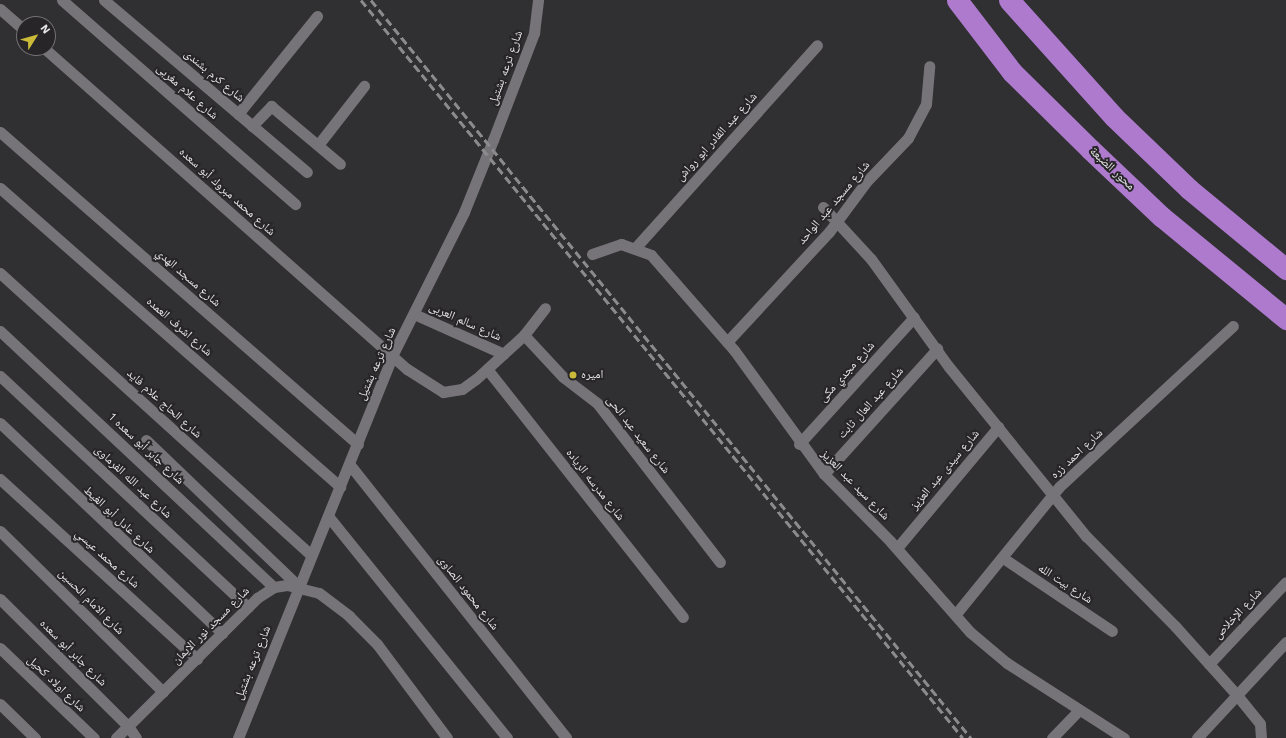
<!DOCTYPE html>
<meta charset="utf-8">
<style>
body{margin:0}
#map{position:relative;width:1286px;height:738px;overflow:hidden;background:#302f32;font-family:"Work Sans","Noto Naskh Arabic",sans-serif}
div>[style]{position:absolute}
.street>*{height:11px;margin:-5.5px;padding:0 5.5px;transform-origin:5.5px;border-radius:5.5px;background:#767478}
.highway>*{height:21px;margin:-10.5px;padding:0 10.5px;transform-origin:10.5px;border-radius:10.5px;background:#ae7ace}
.rail>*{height:3px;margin-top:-1.5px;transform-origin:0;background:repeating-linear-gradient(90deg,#8b8a8c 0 8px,transparent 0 12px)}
.dots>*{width:11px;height:11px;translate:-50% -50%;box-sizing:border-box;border:2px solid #272528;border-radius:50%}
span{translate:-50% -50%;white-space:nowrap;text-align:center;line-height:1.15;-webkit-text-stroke:4px #272528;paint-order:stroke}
.street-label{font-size:12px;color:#e6e5e7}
.poi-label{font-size:12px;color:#e6e5e7}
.left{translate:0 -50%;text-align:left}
.north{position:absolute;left:16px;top:16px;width:40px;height:40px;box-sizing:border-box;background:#272528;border:1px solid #737274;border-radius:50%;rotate:53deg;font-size:11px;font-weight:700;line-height:16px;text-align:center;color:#e6e5e7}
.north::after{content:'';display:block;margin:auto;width:14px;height:18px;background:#cbba39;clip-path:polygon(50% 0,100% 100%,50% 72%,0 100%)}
</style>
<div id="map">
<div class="street">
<i style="left:62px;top:0;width:310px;rotate:41.2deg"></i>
<i style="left:104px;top:0;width:266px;rotate:40.3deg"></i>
<i style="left:0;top:9px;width:32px;rotate:41deg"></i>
<i style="left:44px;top:48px;width:485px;rotate:41.5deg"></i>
<i style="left:407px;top:369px;width:43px;rotate:32.6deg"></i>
<i style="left:443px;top:392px;width:19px;rotate:-9deg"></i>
<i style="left:462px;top:389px;width:17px;rotate:-36deg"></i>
<i style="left:476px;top:379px;width:65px;rotate:-42.5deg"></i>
<i style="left:524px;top:335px;width:34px;rotate:-52deg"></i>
<i style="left:238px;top:114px;width:126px;rotate:-51.1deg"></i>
<i style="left:252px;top:126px;width:28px;rotate:-46deg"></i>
<i style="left:271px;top:106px;width:90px;rotate:40deg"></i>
<i style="left:0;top:132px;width:475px;rotate:41.1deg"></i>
<i style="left:318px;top:145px;width:75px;rotate:-52.1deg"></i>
<i style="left:0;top:188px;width:453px;rotate:41.3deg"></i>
<i style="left:823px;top:207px;width:71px;rotate:47.3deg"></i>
<i style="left:871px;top:259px;width:133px;rotate:54.2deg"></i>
<i style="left:949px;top:367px;width:218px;rotate:51deg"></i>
<i style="left:1086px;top:536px;width:127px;rotate:45.3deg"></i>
<i style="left:1175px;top:626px;width:91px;rotate:48.1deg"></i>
<i style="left:1236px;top:694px;width:38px;rotate:51deg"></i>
<i style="left:1260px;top:724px;width:14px;rotate:86deg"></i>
<i style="left:636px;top:247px;width:271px;rotate:-48.1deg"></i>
<i style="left:592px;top:254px;width:31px;rotate:-19deg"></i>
<i style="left:621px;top:244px;width:32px;rotate:20deg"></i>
<i style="left:651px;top:255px;width:126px;rotate:48.9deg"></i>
<i style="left:734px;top:350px;width:153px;rotate:54deg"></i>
<i style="left:824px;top:474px;width:94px;rotate:45.4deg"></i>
<i style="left:890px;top:541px;width:121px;rotate:48.7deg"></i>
<i style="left:970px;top:632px;width:48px;rotate:40deg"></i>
<i style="left:1007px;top:663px;width:139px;rotate:32.7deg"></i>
<i style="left:0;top:273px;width:420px;rotate:42.2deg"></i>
<i style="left:414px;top:314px;width:98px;rotate:24deg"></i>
<i style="left:0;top:331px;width:375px;rotate:43.1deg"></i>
<i style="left:524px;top:335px;width:57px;rotate:47.1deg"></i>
<i style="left:563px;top:377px;width:43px;rotate:37.4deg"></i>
<i style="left:597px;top:403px;width:201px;rotate:52.3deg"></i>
<i style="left:727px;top:342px;width:150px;rotate:-47.2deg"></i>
<i style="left:829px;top:232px;width:62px;rotate:-53.5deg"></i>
<i style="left:866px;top:182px;width:61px;rotate:-46.3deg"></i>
<i style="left:908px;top:138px;width:38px;rotate:-62deg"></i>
<i style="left:926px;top:104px;width:38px;rotate:-85deg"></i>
<i style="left:487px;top:369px;width:316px;rotate:51.7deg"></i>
<i style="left:0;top:376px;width:339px;rotate:43deg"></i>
<i style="left:0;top:423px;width:306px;rotate:43.4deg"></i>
<i style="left:146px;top:440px;width:211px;rotate:43.8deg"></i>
<i style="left:799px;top:444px;width:171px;rotate:-47.8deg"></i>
<i style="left:350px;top:465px;width:348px;rotate:51.6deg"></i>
<i style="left:824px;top:474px;width:169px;rotate:-47.9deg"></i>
<i style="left:0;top:479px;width:267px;rotate:42.4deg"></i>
<i style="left:328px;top:516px;width:285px;rotate:51.1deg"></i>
<i style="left:0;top:531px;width:229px;rotate:44.6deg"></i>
<i style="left:897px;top:548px;width:158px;rotate:-50.1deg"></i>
<i style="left:1003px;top:558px;width:131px;rotate:33.8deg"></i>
<i style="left:0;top:599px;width:180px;rotate:44.8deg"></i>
<i style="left:128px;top:726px;width:14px;rotate:56deg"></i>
<i style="left:955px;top:615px;width:165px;rotate:-50.9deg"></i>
<i style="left:1059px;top:487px;width:237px;rotate:-42.8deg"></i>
<i style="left:0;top:648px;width:130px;rotate:43.8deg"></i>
<i style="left:1209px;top:664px;width:112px;rotate:-46.8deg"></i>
<i style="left:0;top:704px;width:49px;rotate:44.2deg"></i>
<i style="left:116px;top:738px;width:199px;rotate:-44.8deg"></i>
<i style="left:257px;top:598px;width:20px;rotate:-33deg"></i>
<i style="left:274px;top:587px;width:13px;rotate:-9deg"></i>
<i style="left:287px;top:585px;width:33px;rotate:14deg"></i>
<i style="left:319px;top:593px;width:38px;rotate:37deg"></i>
<i style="left:349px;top:616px;width:40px;rotate:45deg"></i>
<i style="left:377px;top:644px;width:117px;rotate:53.3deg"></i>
<i style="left:238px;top:738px;width:412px;rotate:-68deg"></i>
<i style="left:392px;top:356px;width:161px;rotate:-63.4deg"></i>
<i style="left:464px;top:212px;width:78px;rotate:-68.1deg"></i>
<i style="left:493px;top:140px;width:115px;rotate:-69deg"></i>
<i style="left:534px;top:33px;width:33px;rotate:-83deg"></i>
<i style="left:1052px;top:738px;width:39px;rotate:-46deg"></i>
<i style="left:1197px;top:738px;width:131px;rotate:-47.2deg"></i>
</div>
<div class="highway">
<i style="left:957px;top:0;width:91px;rotate:52.6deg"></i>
<i style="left:1012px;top:72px;width:110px;rotate:44.6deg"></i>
<i style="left:1090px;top:149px;width:99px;rotate:43.4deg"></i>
<i style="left:1162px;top:217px;width:161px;rotate:39.4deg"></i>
<i style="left:1009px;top:0;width:157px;rotate:48.1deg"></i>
<i style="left:1114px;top:117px;width:104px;rotate:43.8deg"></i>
<i style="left:1189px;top:189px;width:126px;rotate:39.5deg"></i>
</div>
<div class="rail">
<i style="left:361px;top:0;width:952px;rotate:50.8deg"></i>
<i style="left:371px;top:0;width:951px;rotate:50.89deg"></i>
</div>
<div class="dots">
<i style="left:573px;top:375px;background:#cbba39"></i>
</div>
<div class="street-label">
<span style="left:506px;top:68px;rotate:-70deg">شارع ترعه بشتيل</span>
<span style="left:214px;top:76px;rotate:40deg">شارع كرم بشندى</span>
<span style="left:187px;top:92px;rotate:41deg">شارع علام مغربى</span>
<span style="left:717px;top:137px;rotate:-48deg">شارع عبد القادر ابو رواش</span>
<span style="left:1112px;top:169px;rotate:43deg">محور الضبعة</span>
<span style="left:227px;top:192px;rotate:42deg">شارع محمد مبروك أبو سعده</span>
<span style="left:834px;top:203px;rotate:-50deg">شارع مسجد عبد الواحد</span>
<span style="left:188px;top:278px;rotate:41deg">شارع مسجد الهدي</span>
<span style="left:465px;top:322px;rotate:24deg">شارع سالم العربى</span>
<span style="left:179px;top:327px;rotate:41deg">شارع اشرف العمده</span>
<span style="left:377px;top:364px;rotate:-66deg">شارع ترعه بشتيل</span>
<span style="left:847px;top:372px;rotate:-48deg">شارع مجدي مكى</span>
<span style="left:871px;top:403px;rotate:-48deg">شارع عبد العال ثابت</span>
<span style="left:164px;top:404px;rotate:42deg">شارع الحاج علام فايد</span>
<span style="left:638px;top:435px;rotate:52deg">شارع سعيد عبد الحى</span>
<span style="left:146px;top:449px;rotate:43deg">شارع جابر أبو سعده 1</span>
<span style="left:1077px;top:454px;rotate:-43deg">شارع احمد زره</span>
<span style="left:945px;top:470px;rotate:-50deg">شارع سيدى عبد العزيز</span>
<span style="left:133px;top:482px;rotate:43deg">شارع عبد الله الفرماوى</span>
<span style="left:595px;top:485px;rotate:52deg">شارع مدرسه الرياده</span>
<span style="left:855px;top:485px;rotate:46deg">شارع سيد عبد العزيز</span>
<span style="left:119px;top:520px;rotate:43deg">شارع عادل أبو الغيط</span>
<span style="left:107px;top:559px;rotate:42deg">شارع محمد عيسي</span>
<span style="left:1065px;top:584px;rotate:33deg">شارع بيت الله</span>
<span style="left:468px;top:593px;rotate:52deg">شارع محمود الصاوى</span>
<span style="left:91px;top:602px;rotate:45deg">شارع الامام الحسين</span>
<span style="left:1238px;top:614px;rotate:-47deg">شارع الإخلاص</span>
<span style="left:211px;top:626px;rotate:-45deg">شارع مسجد نور الايمان</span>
<span style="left:73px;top:653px;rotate:45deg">شارع جابر أبو سعده</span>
<span style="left:253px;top:663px;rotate:-68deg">شارع ترعه بشتيل</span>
<span style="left:56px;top:684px;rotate:44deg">شارع اولاد كحيل</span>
</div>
<div class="poi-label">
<span class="left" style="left:581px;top:375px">اميره</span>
</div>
<div class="north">N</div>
</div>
